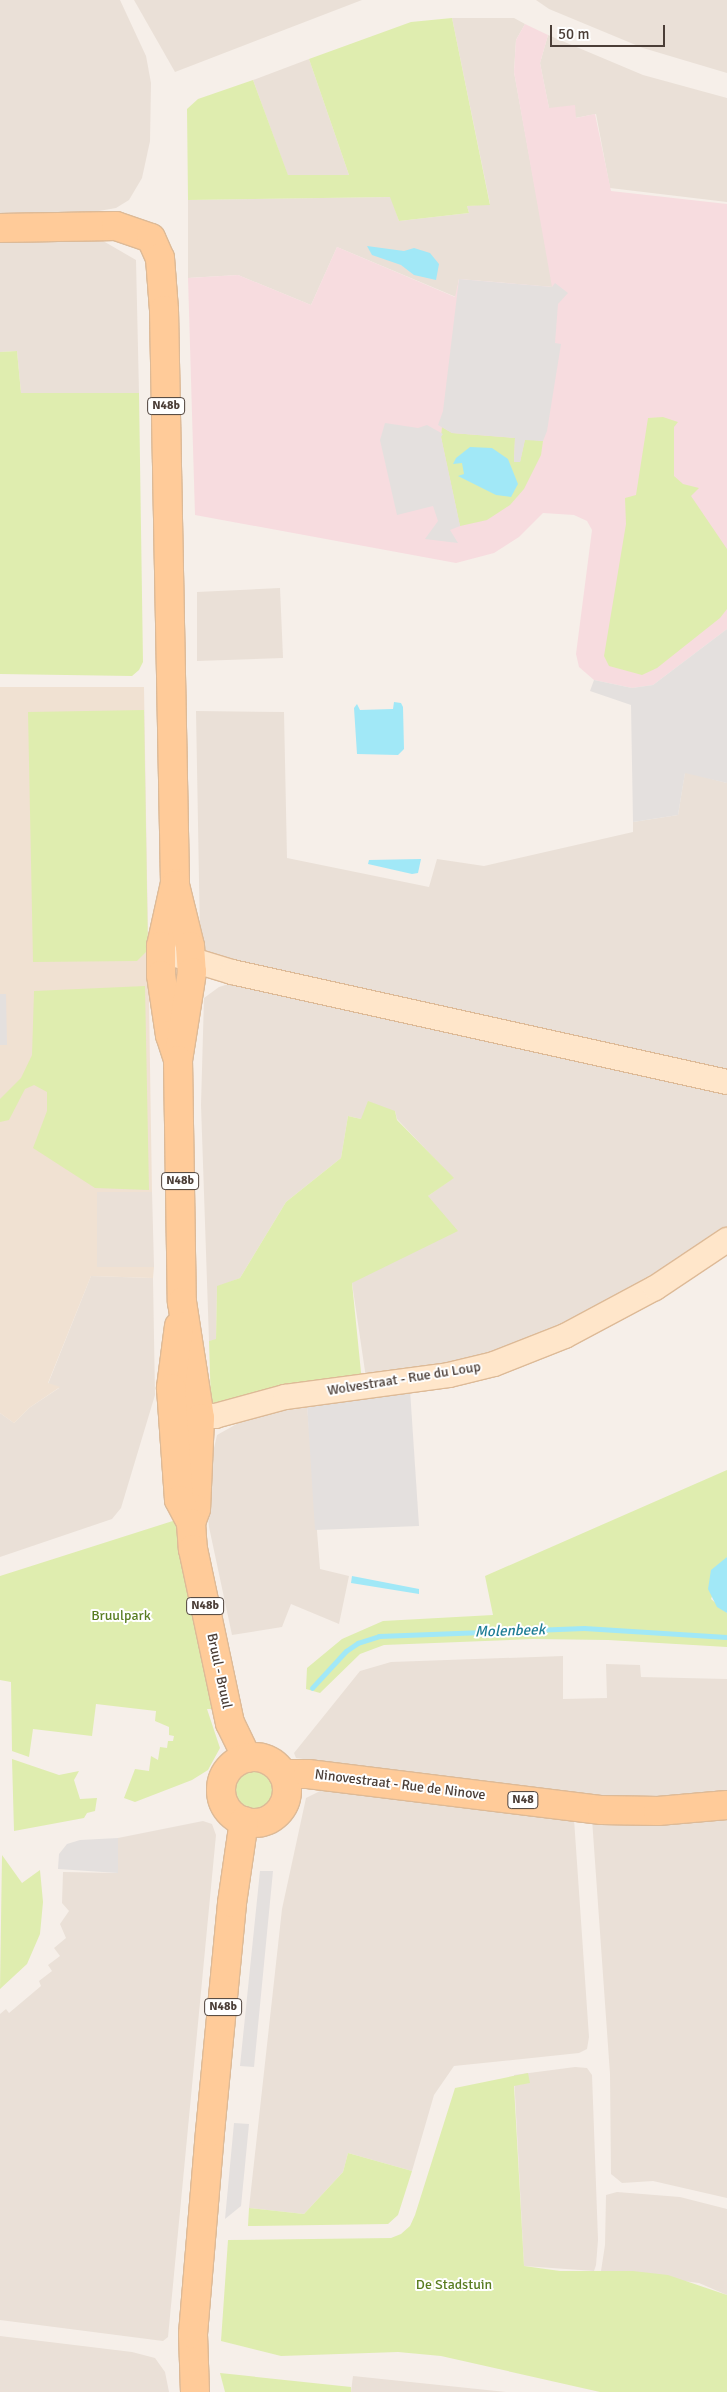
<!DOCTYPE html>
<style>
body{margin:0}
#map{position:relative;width:727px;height:2392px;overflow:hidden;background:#f6efe9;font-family:Signika,sans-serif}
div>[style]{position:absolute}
.residential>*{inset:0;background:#eae0d7}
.education>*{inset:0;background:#f0e1d2}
.medical>*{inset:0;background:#f7dcdf}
.green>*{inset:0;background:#dfedaf}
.round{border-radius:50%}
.parking>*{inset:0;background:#e4e0de}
.water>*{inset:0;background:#a1e8f7}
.stream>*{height:4.5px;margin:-2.25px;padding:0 2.25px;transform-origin:2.25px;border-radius:2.25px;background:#a1e8f7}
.roads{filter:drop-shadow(1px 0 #ddba97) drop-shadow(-1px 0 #ddba97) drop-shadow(0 1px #ddba97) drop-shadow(0 -1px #ddba97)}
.secondary>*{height:24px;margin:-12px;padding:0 12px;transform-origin:12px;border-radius:12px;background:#ffe6ca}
.primary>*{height:28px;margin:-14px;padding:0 14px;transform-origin:14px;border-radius:14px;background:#ffcb99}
.primary>.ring{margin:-14px;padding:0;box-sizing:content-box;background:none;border:28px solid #ffcb99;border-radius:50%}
span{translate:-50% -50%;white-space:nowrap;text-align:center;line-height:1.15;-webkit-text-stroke:4px #fff;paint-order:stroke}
.shield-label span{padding:1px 4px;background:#fff;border:1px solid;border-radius:4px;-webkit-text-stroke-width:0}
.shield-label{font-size:12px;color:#4b3e37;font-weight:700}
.street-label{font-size:14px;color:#4b3e37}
.park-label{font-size:14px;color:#597d22}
.water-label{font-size:15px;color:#1f7e96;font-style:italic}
.scale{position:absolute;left:550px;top:25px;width:115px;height:22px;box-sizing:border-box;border:2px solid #4b3e37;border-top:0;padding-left:6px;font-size:15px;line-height:18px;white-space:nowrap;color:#4b3e37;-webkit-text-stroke:4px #fff;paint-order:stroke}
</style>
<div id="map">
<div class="residential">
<i style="clip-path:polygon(0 0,120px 0,146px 56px,151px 83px,150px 141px,142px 178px,129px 200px,116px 208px,93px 212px,0 217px)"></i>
<i style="clip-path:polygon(134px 0,362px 0,175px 72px)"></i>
<i style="clip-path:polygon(536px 0,727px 0,727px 73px,643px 48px,549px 9px)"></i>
<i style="clip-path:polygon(452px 18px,514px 18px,525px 24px,516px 40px,514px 72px,553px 287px,459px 279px,456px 297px,337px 247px,311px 305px,238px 275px,188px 278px,188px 200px,391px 197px,399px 221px,469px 213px,467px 206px,490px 204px)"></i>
<i style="clip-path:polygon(548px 35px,643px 75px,727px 98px,727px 202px,610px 188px,596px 114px,575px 118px,549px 108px,540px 63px)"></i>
<i style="clip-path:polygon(309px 59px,349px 175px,288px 176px,253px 80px)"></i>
<i style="clip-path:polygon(98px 238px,136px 260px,139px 393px,21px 393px,17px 351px,0 352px,0 243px)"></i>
<i style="clip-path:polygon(280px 588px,283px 658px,197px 661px,197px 592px)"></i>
<i style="clip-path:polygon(196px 711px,284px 712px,287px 858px,429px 887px,437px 859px,484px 866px,633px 832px,633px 822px,678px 815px,685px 772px,727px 783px,727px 1070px,206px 960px,200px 937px)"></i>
<i style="clip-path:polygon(232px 983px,727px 1089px,727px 1230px,664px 1277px,483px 1362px,366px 1378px,352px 1283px,428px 1196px,453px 1178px,397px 1119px,395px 1111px,361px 1119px,348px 1116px,341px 1158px,286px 1202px,240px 1278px,217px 1287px,216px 1340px,209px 1341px,201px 1105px,204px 998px,219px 987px)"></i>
<i style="clip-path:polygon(97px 1191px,152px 1192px,154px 1267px,97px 1267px)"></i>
<i style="clip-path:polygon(91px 1276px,153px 1278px,155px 1395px,121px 1508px,112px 1519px,0 1557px,0 1413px,14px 1423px,29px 1408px,59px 1388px,48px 1384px)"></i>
<i style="clip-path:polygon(307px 1404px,320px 1569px,349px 1576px,339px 1624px,291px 1604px,282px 1627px,232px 1635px,209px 1527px,205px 1487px,217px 1435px,251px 1416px)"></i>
<i style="clip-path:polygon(563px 1656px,563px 1699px,607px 1698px,606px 1664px,640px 1665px,641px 1677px,727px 1679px,727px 1793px,636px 1800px,555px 1793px,296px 1758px,294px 1753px,360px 1671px,391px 1662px)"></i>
<i style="clip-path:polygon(324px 1789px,574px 1819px,589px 2037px,587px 2049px,579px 2053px,454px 2066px,434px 2095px,412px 2171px,348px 2153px,343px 2172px,304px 2214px,249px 2208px,282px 1909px,306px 1798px)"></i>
<i style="clip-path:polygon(727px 1814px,727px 2198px,653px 2181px,622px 2183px,611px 2174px,610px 2074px,592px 1819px)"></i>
<i style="clip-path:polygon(203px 1821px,212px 1824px,216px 1835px,168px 2337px,163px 2341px,0 2320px,0 2014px,6px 2009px,9px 2013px,41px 1986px,39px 1981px,52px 1971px,48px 1965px,60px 1956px,54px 1948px,66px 1938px,60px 1924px,69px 1911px,62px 1903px,63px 1872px,117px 1873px,118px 1838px)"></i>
<i style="clip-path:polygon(575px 2067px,587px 2068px,592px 2075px,598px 2240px,596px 2265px,594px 2271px,524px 2266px,514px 2075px)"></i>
<i style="clip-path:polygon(617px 2192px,680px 2197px,727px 2209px,727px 2295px,699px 2283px,601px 2271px,605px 2245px,606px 2195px)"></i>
<i style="clip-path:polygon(0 2336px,132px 2352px,155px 2358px,165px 2372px,169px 2392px,0 2392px)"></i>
<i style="clip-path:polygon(353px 2376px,506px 2392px,351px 2392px)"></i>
</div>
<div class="education">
<i style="clip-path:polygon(0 687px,144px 687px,152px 1192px,97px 1192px,97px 1267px,154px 1267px,153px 1278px,91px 1276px,48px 1383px,60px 1387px,29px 1408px,14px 1423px,0 1413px)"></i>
</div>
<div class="medical">
<i style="clip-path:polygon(525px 24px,548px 35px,540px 63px,549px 108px,575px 105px,576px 118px,595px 114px,611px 191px,727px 204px,727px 629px,653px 685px,632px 688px,594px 680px,579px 667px,576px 654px,592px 530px,587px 521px,574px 515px,543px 513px,519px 537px,494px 553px,456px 563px,195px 515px,188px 278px,238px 275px,311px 305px,337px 247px,455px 297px,459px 279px,552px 287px,514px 72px,516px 40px)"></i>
</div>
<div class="green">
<i style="clip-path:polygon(452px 18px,490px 205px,467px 206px,469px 213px,399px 221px,390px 197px,188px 200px,187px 109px,198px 99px,253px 80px,288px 175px,349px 175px,309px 59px,411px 22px)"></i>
<i style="clip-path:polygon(17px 351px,21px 393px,139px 393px,143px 662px,139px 670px,132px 676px,0 674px,0 352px)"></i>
<i style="clip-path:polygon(663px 417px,678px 422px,674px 427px,674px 476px,683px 484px,699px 488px,691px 496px,727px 549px,727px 609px,720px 618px,657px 668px,642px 675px,609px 666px,604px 656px,626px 524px,625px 498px,636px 495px,648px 418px)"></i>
<i style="clip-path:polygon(442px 427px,452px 433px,515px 438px,514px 461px,520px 462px,525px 439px,543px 441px,541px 455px,524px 489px,510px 505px,487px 520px,460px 526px,441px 437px)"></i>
<i style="clip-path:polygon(144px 710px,148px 950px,137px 961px,33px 962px,28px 712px)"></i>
<i style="clip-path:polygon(145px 986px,149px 1190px,95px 1188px,33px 1148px,47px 1111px,47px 1092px,34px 1085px,25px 1089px,9px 1120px,0 1122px,0 1099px,21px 1078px,32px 1055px,34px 991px)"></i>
<i style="clip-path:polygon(368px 1101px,395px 1111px,397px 1120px,454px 1178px,428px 1196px,458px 1231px,352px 1283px,362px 1382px,211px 1406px,209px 1341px,216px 1339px,217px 1286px,240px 1278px,286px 1202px,341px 1158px,348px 1116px,361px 1119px)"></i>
<i style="clip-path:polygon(727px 1470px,727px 1557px,711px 1599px,727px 1613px,727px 1647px,608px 1640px,533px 1639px,384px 1645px,360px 1654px,320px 1693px,306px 1689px,307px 1668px,342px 1639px,383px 1621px,493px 1615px,485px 1576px)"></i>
<i style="clip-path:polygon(179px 1519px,220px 1709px,207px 1709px,220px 1748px,208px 1770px,192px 1780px,135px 1802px,124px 1798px,135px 1769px,149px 1771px,151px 1756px,158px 1760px,160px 1747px,167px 1748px,168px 1741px,173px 1741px,174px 1736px,169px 1735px,169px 1727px,155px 1721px,156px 1711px,96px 1704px,92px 1736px,33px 1729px,29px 1757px,12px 1751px,11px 1682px,0 1680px,0 1576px)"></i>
<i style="clip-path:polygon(12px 1759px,59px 1775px,79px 1771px,74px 1780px,80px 1799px,97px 1798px,95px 1811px,87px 1813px,84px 1818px,14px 1831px)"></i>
<i class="round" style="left:232px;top:1769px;width:42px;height:42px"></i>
<i style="clip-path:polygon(2px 1855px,22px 1883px,40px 1870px,43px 1902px,40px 1934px,27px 1964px,0 1989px)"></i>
<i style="clip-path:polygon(528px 2073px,530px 2083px,514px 2086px,524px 2266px,560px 2271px,633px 2271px,668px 2275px,727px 2295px,727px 2392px,600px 2392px,441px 2356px,398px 2352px,281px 2356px,221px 2341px,228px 2240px,391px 2238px,401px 2234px,410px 2226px,415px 2215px,455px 2088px)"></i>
<i style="clip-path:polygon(348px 2153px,412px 2171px,398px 2215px,388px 2224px,248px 2226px,249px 2208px,304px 2214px,343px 2172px)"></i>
<i style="clip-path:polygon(220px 2373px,351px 2387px,351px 2392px,225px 2392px)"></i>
</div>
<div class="parking">
<i style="clip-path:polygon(459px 279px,552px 287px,555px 283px,568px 293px,558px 304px,555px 343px,561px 344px,547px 431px,543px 441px,525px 440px,520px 462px,514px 462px,515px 438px,452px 433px,438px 425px,443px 411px)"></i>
<i style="clip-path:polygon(385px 423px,418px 428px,427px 425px,443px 434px,441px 437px,460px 526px,450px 530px,458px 543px,425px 539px,438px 521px,433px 506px,397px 515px,380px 440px)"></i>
<i style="clip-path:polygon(727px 629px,727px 783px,685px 773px,678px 815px,633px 822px,631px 705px,590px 691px,594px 680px,632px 688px,653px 685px)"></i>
<i style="clip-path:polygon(0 994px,6px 994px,7px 1045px,0 1045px)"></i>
<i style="clip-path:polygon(410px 1390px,419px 1526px,315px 1530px,307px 1404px)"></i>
<i style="clip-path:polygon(118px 1838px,118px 1873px,58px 1869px,59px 1854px,67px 1844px,80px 1840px)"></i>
<i style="clip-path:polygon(260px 1871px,273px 1871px,254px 2067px,240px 2066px)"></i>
<i style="clip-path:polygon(234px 2123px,249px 2124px,241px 2206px,225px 2219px)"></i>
</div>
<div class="water">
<i style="clip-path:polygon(367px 246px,404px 251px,414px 248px,430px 253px,439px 264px,436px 280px,414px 275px,401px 265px,372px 255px)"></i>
<i style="clip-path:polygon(470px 447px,492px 448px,508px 459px,518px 484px,511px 497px,496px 495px,458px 476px,464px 474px,462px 463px,453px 464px,456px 458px)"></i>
<i style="clip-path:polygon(394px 702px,401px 703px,403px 707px,404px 749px,398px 755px,357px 754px,354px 708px,357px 704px,360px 710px,393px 709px)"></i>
<i style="clip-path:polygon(421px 859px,418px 873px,412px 874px,368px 864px,369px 860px)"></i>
<i style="clip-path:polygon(727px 1557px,727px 1613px,717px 1607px,708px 1589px,711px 1570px)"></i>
<i style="clip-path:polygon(352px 1576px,419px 1589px,419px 1594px,351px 1583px)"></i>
</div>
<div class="stream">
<i style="left:312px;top:1688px;width:50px;rotate:-47.4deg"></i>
<i style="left:346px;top:1651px;width:14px;rotate:-34deg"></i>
<i style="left:358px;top:1643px;width:22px;rotate:-18deg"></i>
<i style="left:379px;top:1636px;width:205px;rotate:-2.2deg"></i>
<i style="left:584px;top:1628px;width:143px;rotate:3.6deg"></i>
</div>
<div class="roads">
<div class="secondary">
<i style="left:176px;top:955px;width:59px;rotate:16.9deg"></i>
<i style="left:232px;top:972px;width:507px;rotate:12.53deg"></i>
<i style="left:183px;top:1415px;width:32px;rotate:2deg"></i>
<i style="left:215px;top:1416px;width:73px;rotate:-15.2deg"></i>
<i style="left:285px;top:1397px;width:165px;rotate:-7.6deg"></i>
<i style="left:449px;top:1375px;width:46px;rotate:-13.7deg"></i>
<i style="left:494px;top:1364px;width:76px;rotate:-21.5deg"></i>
<i style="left:565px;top:1336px;width:102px;rotate:-28.1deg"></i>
<i style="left:655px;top:1288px;width:87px;rotate:-33.7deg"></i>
</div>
<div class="primary">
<i style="left:0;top:228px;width:116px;rotate:-1deg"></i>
<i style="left:116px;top:226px;width:37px;rotate:19deg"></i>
<i style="left:151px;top:238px;width:22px;rotate:66deg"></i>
<i style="left:160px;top:258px;width:52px;rotate:85.6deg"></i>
<i style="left:164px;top:310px;width:573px;rotate:88.9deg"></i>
<i style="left:175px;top:883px;width:65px;rotate:102.5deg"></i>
<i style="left:161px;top:946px;width:29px;rotate:90deg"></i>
<i style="left:161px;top:975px;width:61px;rotate:81.5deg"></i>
<i style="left:170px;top:1035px;width:26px;rotate:72deg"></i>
<i style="left:175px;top:885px;width:63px;rotate:76.2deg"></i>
<i style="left:190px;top:946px;width:26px;rotate:86deg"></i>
<i style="left:192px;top:972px;width:89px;rotate:99deg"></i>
<i style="left:178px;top:1060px;width:242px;rotate:89.1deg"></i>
<i style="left:182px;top:1302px;width:117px;rotate:81.2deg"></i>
<i style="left:200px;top:1418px;width:91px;rotate:92.5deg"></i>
<i style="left:196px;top:1509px;width:15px;rotate:110deg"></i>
<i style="left:179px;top:1326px;width:63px;rotate:97.4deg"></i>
<i style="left:171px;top:1388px;width:112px;rotate:85.9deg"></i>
<i style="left:179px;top:1500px;width:26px;rotate:62deg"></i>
<i style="left:191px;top:1523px;width:26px;rotate:86deg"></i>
<i style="left:193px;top:1549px;width:178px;rotate:78deg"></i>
<i style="left:230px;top:1723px;width:39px;rotate:64deg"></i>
<i class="ring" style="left:221px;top:1757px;width:38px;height:38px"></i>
<i style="left:283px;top:1774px;width:25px"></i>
<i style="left:308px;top:1774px;width:296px;rotate:7deg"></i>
<i style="left:602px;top:1810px;width:56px;rotate:1deg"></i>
<i style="left:658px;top:1811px;width:69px;rotate:-5deg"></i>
<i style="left:195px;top:2392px;width:58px;rotate:-92deg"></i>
<i style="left:193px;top:2334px;width:203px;rotate:-85.2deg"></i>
<i style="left:210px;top:2132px;width:230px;rotate:-84.5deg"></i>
<i style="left:232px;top:1903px;width:83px;rotate:-81.7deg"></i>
</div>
</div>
<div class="shield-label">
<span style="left:166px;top:406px">N48b</span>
<span style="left:180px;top:1181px">N48b</span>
<span style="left:205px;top:1606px">N48b</span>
<span style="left:523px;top:1800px">N48</span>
<span style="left:223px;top:2007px">N48b</span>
</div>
<div class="street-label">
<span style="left:404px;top:1379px;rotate:-9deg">Wolvestraat - Rue du Loup</span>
<span style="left:219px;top:1671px;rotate:78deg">Bruul - Bruul</span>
<span style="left:400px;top:1785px;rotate:7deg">Ninovestraat - Rue de Ninove</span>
</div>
<div class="park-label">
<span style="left:121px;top:1616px">Bruulpark</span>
<span style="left:454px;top:2285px">De Stadstuin</span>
</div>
<div class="water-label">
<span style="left:510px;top:1631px;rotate:-2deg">Molenbeek</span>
</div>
<div class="scale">50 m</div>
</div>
